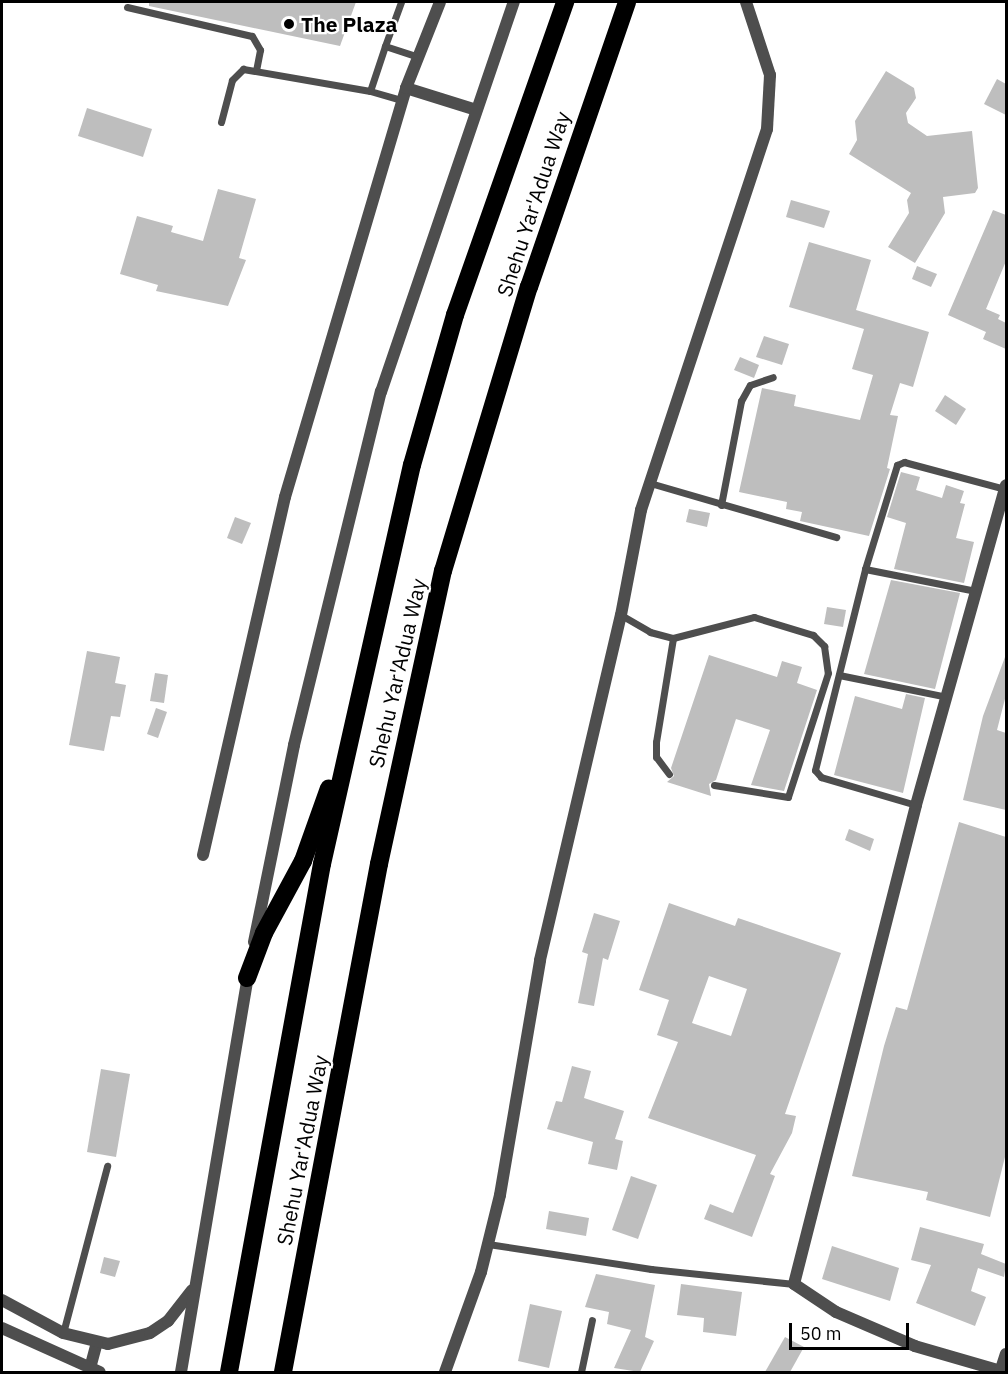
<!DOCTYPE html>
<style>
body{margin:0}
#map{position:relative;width:1008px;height:1374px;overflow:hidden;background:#fff;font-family:"IBM Plex Sans",sans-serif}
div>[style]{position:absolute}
.building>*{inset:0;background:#bebebe}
.service>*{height:7px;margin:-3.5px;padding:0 3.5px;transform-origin:3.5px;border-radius:3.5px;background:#4e4e4e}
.minor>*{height:12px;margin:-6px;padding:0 6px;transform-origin:6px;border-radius:6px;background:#4e4e4e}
.tertiary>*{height:12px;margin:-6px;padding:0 6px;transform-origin:6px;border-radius:6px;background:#4e4e4e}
.motorway>*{height:18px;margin:-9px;padding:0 9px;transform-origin:9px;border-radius:9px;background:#000}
.dots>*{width:16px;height:16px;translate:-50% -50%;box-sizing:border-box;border:3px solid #fff;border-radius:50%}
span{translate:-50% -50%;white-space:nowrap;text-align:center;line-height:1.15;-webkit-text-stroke:4.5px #fff;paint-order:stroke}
.poi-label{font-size:21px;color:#000;font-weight:700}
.left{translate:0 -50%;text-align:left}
.street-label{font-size:21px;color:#000}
.frame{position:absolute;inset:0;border:3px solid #000;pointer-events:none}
.scale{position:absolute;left:789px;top:1323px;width:120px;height:27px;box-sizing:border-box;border:3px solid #000;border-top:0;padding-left:8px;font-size:18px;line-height:21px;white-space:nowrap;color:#000;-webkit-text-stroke:4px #fff;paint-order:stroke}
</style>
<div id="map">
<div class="building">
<i style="clip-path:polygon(149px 2px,356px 2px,340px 46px,149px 6px)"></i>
<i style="clip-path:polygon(886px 71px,914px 88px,916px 98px,906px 113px,908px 123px,927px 136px,972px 131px,978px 188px,975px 193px,943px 197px,945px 213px,915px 263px,888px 247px,909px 213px,907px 200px,911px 193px,849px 154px,857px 140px,855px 121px)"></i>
<i style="clip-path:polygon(997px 79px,1006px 84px,1006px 115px,984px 104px)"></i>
<i style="clip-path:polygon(87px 108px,152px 129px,143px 157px,78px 136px)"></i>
<i style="clip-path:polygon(218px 189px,256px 199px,239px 258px,246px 260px,228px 306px,156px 291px,158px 285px,120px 274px,137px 216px,173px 226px,171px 232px,203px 241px)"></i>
<i style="clip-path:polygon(791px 200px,830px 211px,824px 228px,786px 217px)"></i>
<i style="clip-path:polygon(993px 210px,1006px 215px,1006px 261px,986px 309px,1000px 315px,998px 319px,1006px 323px,1006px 349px,983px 339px,986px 332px,948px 315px)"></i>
<i style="clip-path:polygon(809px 242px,871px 260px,856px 310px,929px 332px,913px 387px,900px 383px,890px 415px,898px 416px,887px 468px,890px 469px,869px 536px,800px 521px,802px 512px,786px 509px,787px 502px,739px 492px,762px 388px,796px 395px,794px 406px,860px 420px,873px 375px,852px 369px,864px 329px,789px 307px)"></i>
<i style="clip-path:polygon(917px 266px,937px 274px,931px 287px,912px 279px)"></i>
<i style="clip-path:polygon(764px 336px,789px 344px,782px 365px,756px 357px)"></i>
<i style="clip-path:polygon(740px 357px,759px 365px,754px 378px,734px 370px)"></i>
<i style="clip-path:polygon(945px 395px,966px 409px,956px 425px,935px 411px)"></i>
<i style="clip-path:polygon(901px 472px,920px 477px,916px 490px,942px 498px,946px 485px,964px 491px,960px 503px,965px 504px,956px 538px,974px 542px,964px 583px,894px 569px,906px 523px,887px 517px)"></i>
<i style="clip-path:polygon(689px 509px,710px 513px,707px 527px,686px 522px)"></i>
<i style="clip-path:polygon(235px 517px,251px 523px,242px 544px,227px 538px)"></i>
<i style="clip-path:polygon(891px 580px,960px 593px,935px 689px,864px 674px)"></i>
<i style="clip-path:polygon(827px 607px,846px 610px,843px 627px,824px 624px)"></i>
<i style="clip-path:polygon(87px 651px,120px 657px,115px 683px,126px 685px,120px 717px,111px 716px,104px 751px,69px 745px)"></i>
<i style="clip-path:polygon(709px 655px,777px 677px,782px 661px,802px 667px,797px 683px,817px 690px,784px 791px,751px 785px,770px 730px,736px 719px,716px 780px,709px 784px,711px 796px,667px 782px,674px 776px,671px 768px)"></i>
<i style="clip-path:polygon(1005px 657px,1006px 695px,997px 730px,1006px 733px,1006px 810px,963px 800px,983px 716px)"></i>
<i style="clip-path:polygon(155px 673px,168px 675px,164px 703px,150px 701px)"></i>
<i style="clip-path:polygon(906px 694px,925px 698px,903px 793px,834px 775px,855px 696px,902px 709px)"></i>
<i style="clip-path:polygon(156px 708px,167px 712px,158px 738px,147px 734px)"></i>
<i style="clip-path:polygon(959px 822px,1006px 837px,1006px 1153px,990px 1217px,926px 1200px,928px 1192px,852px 1176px,884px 1046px,896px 1007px,907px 1010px)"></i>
<i style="clip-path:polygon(849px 829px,874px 839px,870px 851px,845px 840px)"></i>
<i style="clip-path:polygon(evenodd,669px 903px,735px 926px,738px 918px,841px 953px,785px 1114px,796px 1116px,792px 1133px,770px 1174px,775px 1176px,752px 1237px,704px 1219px,710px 1204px,733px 1213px,756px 1155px,648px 1118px,678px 1042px,657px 1035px,669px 1000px,639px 990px,669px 903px,709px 976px,747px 989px,731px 1036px,692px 1023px,709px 976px)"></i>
<i style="clip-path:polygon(594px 913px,620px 921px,608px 960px,603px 958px,594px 1006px,578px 1003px,588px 954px,582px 952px)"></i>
<i style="clip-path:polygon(572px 1066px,591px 1071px,584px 1098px,624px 1111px,615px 1139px,623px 1141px,617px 1170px,588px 1164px,593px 1142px,547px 1129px,556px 1101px,562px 1102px)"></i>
<i style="clip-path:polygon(101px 1069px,130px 1074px,116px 1157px,87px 1152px)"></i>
<i style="clip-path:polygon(631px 1176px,657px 1185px,638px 1239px,612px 1230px)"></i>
<i style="clip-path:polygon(549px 1211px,589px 1218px,586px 1236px,546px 1229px)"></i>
<i style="clip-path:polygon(920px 1227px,984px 1244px,981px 1254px,1006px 1264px,1004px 1277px,978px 1268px,971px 1291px,986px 1297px,975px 1326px,916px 1303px,931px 1265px,911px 1260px)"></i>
<i style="clip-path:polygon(832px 1246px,899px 1268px,890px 1301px,822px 1279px)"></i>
<i style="clip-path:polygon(104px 1257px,120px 1261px,115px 1277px,100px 1273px)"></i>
<i style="clip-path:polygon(596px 1274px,655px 1285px,645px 1337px,654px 1341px,640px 1372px,614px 1368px,631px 1330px,607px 1324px,609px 1312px,585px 1307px)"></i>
<i style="clip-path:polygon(681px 1284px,742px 1292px,736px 1336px,703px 1332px,704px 1318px,677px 1315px)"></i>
<i style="clip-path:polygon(530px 1304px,562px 1311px,549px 1368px,518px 1361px)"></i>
<i style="clip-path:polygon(785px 1337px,804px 1347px,790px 1372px,765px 1372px)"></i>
</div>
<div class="service">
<i style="left:401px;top:2px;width:47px;rotate:110deg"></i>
<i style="left:385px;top:46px;width:35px;rotate:18deg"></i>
<i style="left:127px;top:7px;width:128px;rotate:13.1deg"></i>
<i style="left:252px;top:36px;width:16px;rotate:60deg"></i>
<i style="left:260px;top:50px;width:21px;rotate:101deg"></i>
<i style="left:385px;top:46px;width:47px;rotate:108.4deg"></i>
<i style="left:370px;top:91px;width:33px;rotate:16deg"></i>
<i style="left:221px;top:122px;width:43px;rotate:-75.3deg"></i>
<i style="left:232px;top:80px;width:16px;rotate:-45deg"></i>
<i style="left:243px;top:69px;width:129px;rotate:9.8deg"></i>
<i style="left:650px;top:483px;width:194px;rotate:16.2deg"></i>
<i style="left:721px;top:505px;width:106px;rotate:-79.1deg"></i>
<i style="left:741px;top:401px;width:18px;rotate:-61deg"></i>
<i style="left:750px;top:385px;width:24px;rotate:-19deg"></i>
<i style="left:865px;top:569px;width:113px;rotate:11.2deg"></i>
<i style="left:621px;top:615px;width:34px;rotate:30deg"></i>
<i style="left:650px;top:632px;width:24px;rotate:15deg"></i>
<i style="left:673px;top:638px;width:84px;rotate:-14.5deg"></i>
<i style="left:754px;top:617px;width:62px;rotate:17deg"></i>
<i style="left:813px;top:635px;width:16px;rotate:45deg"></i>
<i style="left:824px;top:646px;width:27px;rotate:82deg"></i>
<i style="left:828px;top:673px;width:130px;rotate:107.9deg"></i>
<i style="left:788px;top:797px;width:75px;rotate:-170.8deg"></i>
<i style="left:839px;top:675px;width:110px;rotate:11.5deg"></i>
<i style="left:669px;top:774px;width:21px;rotate:-127deg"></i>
<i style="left:656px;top:757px;width:15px;rotate:-90deg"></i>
<i style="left:656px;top:742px;width:105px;rotate:-80.7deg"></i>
<i style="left:916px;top:805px;width:99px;rotate:-163.6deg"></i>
<i style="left:821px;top:777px;width:9px;rotate:-131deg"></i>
<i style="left:815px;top:770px;width:207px;rotate:-76deg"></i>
<i style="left:865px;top:569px;width:109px;rotate:-72.9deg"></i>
<i style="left:897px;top:465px;width:8px;rotate:-23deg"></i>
<i style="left:904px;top:462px;width:105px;rotate:15deg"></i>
<i style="left:488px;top:1244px;width:165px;rotate:8.7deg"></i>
<i style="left:651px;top:1269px;width:144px;rotate:6deg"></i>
<i style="left:63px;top:1333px;width:173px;rotate:-75.2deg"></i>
<i style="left:581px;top:1372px;width:53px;rotate:-78.1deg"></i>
</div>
<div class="minor">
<i style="left:406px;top:88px;width:73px;rotate:17.4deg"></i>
<i style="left:203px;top:855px;width:367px;rotate:-77.1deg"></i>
<i style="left:285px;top:497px;width:427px;rotate:-73.5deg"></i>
<i style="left:406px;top:88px;width:92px;rotate:-68.4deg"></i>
<i style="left:1001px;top:1371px;width:90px;rotate:-163.8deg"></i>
<i style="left:915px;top:1346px;width:86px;rotate:-156.7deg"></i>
<i style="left:836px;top:1312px;width:50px;rotate:-146.3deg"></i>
<i style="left:794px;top:1284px;width:494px;rotate:-75.7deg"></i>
<i style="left:916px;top:805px;width:332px;rotate:-74.3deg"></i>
<i style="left:89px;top:1372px;width:30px;rotate:-75deg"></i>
<i style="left:445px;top:1372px;width:106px;rotate:-70.2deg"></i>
<i style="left:481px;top:1272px;width:79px;rotate:-76.1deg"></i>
<i style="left:500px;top:1195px;width:238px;rotate:-80.3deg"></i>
<i style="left:540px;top:960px;width:354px;rotate:-76.8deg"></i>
<i style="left:621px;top:615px;width:107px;rotate:-79.2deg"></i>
<i style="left:641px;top:510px;width:401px;rotate:-71.7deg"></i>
<i style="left:767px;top:129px;width:54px;rotate:-86.8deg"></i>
<i style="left:770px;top:75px;width:77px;rotate:-108.2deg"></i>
<i style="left:1000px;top:1372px;width:19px;rotate:-72deg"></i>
</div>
<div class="tertiary">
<i style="left:254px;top:942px;width:201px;rotate:-78.5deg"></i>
<i style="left:294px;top:745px;width:364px;rotate:-76.2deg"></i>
<i style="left:381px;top:392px;width:412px;rotate:-71.2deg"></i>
<i style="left:2px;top:1300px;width:69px;rotate:28.4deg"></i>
<i style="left:63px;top:1333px;width:46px;rotate:13.7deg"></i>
<i style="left:108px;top:1344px;width:43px;rotate:-14.7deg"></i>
<i style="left:150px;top:1333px;width:22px;rotate:-34deg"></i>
<i style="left:168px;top:1321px;width:39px;rotate:-52deg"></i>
<i style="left:2px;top:1328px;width:107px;rotate:24.2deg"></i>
<i style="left:181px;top:1372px;width:407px;rotate:-80.4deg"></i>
</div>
<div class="motorway">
<i style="left:247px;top:978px;width:48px;rotate:-69.3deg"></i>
<i style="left:264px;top:933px;width:82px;rotate:-61.6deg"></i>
<i style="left:303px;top:861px;width:77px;rotate:-70.4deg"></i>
<i style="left:229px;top:1372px;width:516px;rotate:-79.63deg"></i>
<i style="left:322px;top:864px;width:409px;rotate:-77.3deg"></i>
<i style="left:412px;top:465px;width:156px;rotate:-74deg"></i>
<i style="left:455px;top:315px;width:332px;rotate:-70.6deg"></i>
<i style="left:283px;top:1372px;width:517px;rotate:-79.3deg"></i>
<i style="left:379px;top:864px;width:300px;rotate:-77.7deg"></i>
<i style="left:443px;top:571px;width:297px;rotate:-73.2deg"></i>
<i style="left:529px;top:287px;width:301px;rotate:-71deg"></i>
</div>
<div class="dots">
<i style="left:289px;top:24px;background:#000"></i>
</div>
<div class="poi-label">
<span class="left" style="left:301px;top:24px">The Plaza</span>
</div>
<div class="street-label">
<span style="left:533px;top:204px;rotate:-72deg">Shehu Yar'Adua Way</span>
<span style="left:397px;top:673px;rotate:-77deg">Shehu Yar'Adua Way</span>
<span style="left:302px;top:1150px;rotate:-79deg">Shehu Yar'Adua Way</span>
</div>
<div class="frame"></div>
<div class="scale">50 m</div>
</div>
